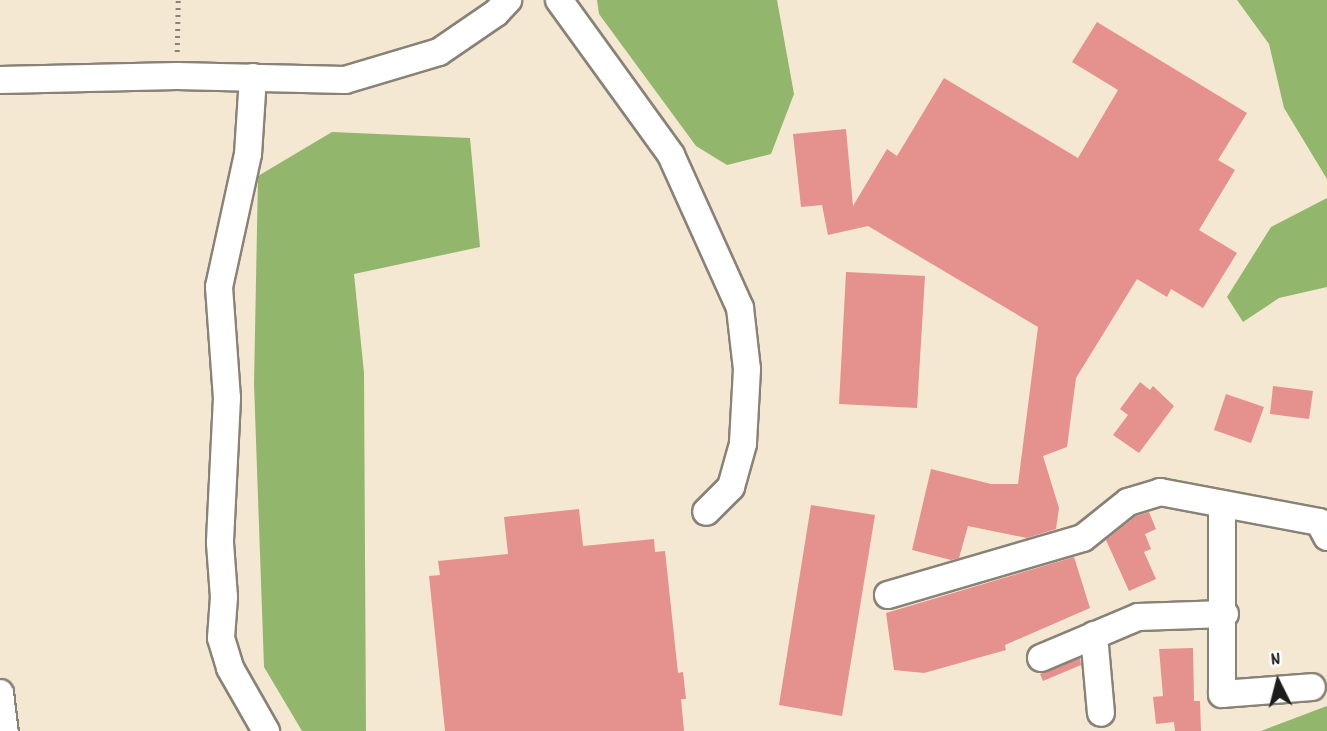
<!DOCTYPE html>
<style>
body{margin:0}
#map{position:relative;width:1327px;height:731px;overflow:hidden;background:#f5e8d2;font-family:Dekko,sans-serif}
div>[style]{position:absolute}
.forest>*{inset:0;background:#92b66b}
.building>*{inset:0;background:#e5918d}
.path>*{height:4.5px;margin-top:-2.25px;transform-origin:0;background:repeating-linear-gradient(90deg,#888277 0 2px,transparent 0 7px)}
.roads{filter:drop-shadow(2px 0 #888277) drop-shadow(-2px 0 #888277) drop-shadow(0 2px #888277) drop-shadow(0 -2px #888277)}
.minor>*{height:26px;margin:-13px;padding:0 13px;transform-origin:13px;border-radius:13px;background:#fff}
span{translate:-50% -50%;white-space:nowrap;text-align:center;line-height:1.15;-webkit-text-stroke:7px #fff;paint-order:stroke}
.north{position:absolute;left:1243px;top:647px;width:70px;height:70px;-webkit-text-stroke:5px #fff;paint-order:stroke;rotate:354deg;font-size:19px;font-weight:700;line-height:28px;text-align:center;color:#1c1c1c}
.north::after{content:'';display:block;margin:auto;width:24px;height:32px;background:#1c1c1c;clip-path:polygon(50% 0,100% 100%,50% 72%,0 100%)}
</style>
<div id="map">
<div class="forest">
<i style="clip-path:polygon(597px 0,777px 0,794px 94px,771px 154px,727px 165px,696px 146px,599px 14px)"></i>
<i style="clip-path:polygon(1237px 0,1327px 0,1327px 179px,1284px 108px,1269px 44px)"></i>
<i style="clip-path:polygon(332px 132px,470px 138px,480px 247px,354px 274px,364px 373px,366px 731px,302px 731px,264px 667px,254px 384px,258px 176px)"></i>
<i style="clip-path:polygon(1327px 198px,1327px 287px,1279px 298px,1243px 322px,1227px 297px,1271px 227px)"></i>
<i style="clip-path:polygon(1327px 706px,1327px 731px,1261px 731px)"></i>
</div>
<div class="building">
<i style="clip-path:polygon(1097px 22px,1247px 113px,1218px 160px,1235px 170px,1199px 230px,1237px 253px,1203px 308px,1171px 289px,1167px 297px,1137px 279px,1076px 378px,1067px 447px,1043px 456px,1059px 508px,1056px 529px,1027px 538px,968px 526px,959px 558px,951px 560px,912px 550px,931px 469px,991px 484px,1018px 484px,1038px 327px,868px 226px,828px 235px,822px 205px,801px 207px,793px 134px,846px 129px,853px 206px,887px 149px,897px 156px,944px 78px,1078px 158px,1118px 90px,1072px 62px)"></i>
<i style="clip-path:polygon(846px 272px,925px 276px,917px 408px,839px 404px)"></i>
<i style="clip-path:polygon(1140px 382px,1150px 390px,1153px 386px,1174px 406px,1139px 453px,1113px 435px,1128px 415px,1120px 409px)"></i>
<i style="clip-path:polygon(1273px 386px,1313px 391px,1309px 419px,1270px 414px)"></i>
<i style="clip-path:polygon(1226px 394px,1264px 407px,1251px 443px,1214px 430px)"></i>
<i style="clip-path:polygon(811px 505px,875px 515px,842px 716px,779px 705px)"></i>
<i style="clip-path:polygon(579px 509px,583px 546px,654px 539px,655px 552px,665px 551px,678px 673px,683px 672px,686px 699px,681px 699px,684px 731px,445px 731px,429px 576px,440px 575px,438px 561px,508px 554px,504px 517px)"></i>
<i style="clip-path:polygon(1149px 512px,1156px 529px,1145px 534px,1151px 549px,1144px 552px,1156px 579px,1129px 591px,1106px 540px,1136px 516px)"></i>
<i style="clip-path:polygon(1074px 557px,1090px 608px,1005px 645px,1006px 650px,924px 673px,894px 670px,886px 613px)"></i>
<i style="clip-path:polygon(1193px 648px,1194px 701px,1200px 701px,1201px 731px,1175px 731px,1174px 722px,1156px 724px,1153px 697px,1163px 696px,1159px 649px)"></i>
<i style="clip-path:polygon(1080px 658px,1081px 665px,1043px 681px,1040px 674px)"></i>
</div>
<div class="path">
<i style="left:177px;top:52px;width:52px;rotate:-88.9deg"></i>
</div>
<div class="roads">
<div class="minor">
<i style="left:559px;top:0;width:191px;rotate:54.1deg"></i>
<i style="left:671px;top:155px;width:168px;rotate:65.7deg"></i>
<i style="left:740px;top:308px;width:61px;rotate:83.5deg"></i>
<i style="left:747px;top:369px;width:75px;rotate:93.1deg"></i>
<i style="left:743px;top:444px;width:45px;rotate:105.6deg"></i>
<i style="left:731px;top:487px;width:35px;rotate:135deg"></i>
<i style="left:253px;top:77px;width:77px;rotate:93.7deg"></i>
<i style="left:248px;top:154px;width:136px;rotate:102.3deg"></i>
<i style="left:219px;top:287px;width:111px;rotate:85.9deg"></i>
<i style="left:227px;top:398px;width:145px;rotate:92.8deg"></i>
<i style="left:220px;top:543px;width:54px;rotate:85.8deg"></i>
<i style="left:224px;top:597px;width:41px;rotate:94.2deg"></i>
<i style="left:221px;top:638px;width:31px;rotate:73deg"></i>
<i style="left:230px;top:668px;width:73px;rotate:60.3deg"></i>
<i style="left:0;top:80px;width:177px;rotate:-1.3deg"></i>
<i style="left:177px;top:76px;width:168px;rotate:1.4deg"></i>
<i style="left:345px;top:80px;width:98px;rotate:-16.6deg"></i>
<i style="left:439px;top:52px;width:69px;rotate:-34.4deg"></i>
<i style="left:496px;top:13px;width:18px;rotate:-47deg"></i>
<i style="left:1222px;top:504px;width:190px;rotate:90deg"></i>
<i style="left:1222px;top:694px;width:90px;rotate:-4.4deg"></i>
<i style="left:888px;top:595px;width:203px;rotate:-16.3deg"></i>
<i style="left:1083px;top:538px;width:58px;rotate:-38.7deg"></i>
<i style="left:1128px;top:502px;width:34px;rotate:-17deg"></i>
<i style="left:1160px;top:492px;width:162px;rotate:10.7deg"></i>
<i style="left:1319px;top:522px;width:17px;rotate:62deg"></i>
<i style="left:1094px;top:635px;width:78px;rotate:84.9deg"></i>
<i style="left:1041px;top:658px;width:105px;rotate:-22.9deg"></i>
<i style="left:1138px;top:617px;width:87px;rotate:-2deg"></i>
<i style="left:0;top:693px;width:38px;rotate:83deg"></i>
</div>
</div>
<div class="north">N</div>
</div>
